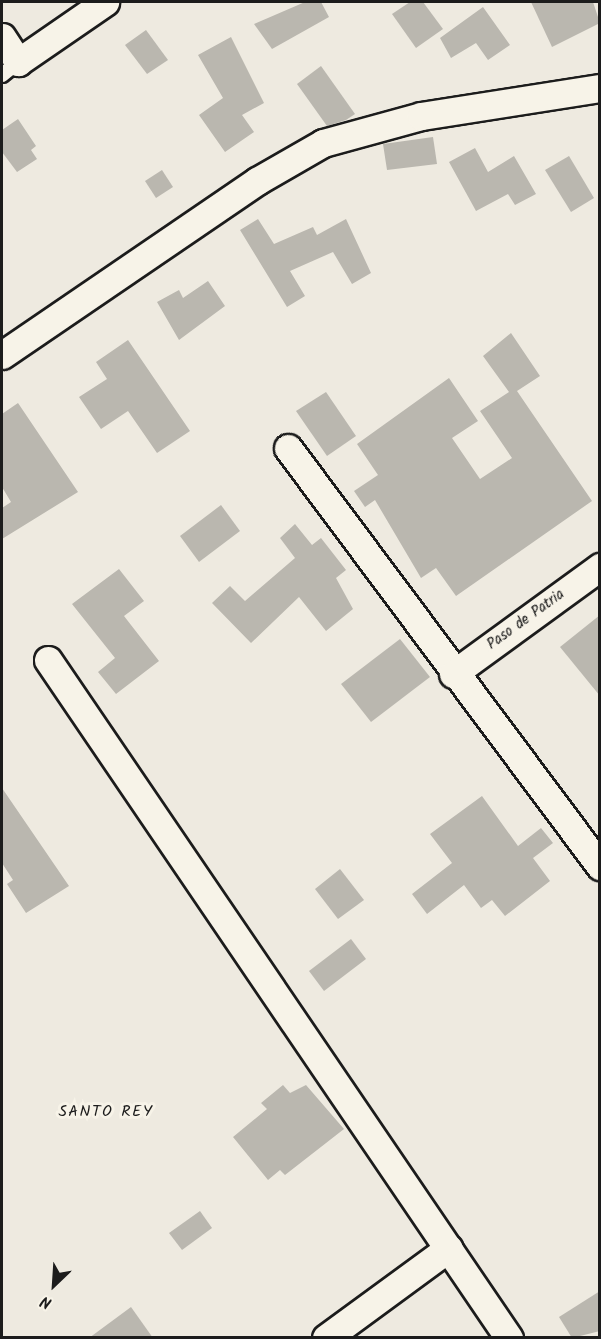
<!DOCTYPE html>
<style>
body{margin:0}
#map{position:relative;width:601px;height:1339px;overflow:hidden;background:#eeeae0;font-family:Kalam,sans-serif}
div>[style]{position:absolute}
.building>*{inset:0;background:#bab7af}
.roads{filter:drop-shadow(2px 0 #1c1c1c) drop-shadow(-2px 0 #1c1c1c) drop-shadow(0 2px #1c1c1c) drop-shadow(0 -2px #1c1c1c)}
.lane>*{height:14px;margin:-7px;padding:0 7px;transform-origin:7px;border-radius:7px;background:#f7f3e8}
.street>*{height:27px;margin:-13.5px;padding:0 13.5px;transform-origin:13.5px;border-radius:13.5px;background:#f7f3e8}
span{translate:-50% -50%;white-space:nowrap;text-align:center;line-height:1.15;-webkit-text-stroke:6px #f7f3e8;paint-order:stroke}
.street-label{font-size:15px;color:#1c1c1c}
.neighbourhood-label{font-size:16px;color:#1c1c1c;letter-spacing:1.5px}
.frame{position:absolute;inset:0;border:3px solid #1c1c1c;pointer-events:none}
.north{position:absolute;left:24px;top:1255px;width:60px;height:60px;-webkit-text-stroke:4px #f7f3e8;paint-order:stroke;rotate:205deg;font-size:16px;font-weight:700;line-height:24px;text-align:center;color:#1c1c1c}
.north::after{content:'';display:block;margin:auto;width:21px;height:27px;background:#1c1c1c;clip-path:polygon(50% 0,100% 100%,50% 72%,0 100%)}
</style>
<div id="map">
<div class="building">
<i style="clip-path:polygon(305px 2px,321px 2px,329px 17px,272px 49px,254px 24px)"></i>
<i style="clip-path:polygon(410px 2px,423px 2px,443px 29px,416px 48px,392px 14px)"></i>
<i style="clip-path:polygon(531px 2px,593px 2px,600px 23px,552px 47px)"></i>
<i style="clip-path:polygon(483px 7px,510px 45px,488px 60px,476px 43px,451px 58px,440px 38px)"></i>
<i style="clip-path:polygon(146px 30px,168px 60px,147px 74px,125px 45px)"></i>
<i style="clip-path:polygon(231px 37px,264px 103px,242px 115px,254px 132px,225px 152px,199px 115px,223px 98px,198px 55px)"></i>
<i style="clip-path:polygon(321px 66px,355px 114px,346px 120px,327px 126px,297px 84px)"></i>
<i style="clip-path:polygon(18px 119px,36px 146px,31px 150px,37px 159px,17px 172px,2px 152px,2px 130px)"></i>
<i style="clip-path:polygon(433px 137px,437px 164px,387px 170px,383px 144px)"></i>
<i style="clip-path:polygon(475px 148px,488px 172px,514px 156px,536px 194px,515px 205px,508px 194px,476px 211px,449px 162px)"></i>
<i style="clip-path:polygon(569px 156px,594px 198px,571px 212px,545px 170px)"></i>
<i style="clip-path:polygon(162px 170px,173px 187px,156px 198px,145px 181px)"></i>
<i style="clip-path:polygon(258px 219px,274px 244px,313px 227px,317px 235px,346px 219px,371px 273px,352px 284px,333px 252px,290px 271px,305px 296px,287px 307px,240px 230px)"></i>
<i style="clip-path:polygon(208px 281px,225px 306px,179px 340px,157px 302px,179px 290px,183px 298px)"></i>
<i style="clip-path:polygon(511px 333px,540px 376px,517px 391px,592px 501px,456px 596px,436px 568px,421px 578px,375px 500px,365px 507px,354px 491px,378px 475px,357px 444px,449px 378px,478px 421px,452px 438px,480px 479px,512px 458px,480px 411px,509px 392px,483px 356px)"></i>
<i style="clip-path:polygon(128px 340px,190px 431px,157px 453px,128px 411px,101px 429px,79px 397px,107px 379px,96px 362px)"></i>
<i style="clip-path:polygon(326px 392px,356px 436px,327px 456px,296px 411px)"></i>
<i style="clip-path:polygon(18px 403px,78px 492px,2px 539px,2px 508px,11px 502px,2px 487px,2px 414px)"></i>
<i style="clip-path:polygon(221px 505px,240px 531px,199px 562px,180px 536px)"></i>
<i style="clip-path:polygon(295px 524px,312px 545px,321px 538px,346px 570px,336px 578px,353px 609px,326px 631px,299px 597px,251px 643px,212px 603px,230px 586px,245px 601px,295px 558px,280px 538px)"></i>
<i style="clip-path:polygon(119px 569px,144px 601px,124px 616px,159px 661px,116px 694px,98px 672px,115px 658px,72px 604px)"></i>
<i style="clip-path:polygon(600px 615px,600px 696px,560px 647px)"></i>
<i style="clip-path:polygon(400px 639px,430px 677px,371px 722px,341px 684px)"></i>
<i style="clip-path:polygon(2px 788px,69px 886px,26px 913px,7px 884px,13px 880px,2px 863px)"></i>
<i style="clip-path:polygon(482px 796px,518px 846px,541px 828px,553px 843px,533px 858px,550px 881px,505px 916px,492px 900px,481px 908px,464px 885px,427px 914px,412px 894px,452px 863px,430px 834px)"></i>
<i style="clip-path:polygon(340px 869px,364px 900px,338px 919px,315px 889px)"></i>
<i style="clip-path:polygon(351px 939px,366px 959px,324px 991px,309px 971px)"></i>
<i style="clip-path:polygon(283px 1085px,290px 1093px,306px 1085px,344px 1129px,285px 1175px,280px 1170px,268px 1180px,233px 1137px,267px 1109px,261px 1103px)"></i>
<i style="clip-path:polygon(200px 1211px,212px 1228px,182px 1250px,169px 1233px)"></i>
<i style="clip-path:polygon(600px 1291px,600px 1331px,572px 1338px,559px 1317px)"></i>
<i style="clip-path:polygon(131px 1307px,153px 1338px,89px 1338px)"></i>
</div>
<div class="roads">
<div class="lane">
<i style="left:2px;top:75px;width:21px;rotate:-39deg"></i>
</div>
<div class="street">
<i style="left:2px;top:37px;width:30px;rotate:57deg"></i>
<i style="left:18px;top:62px;width:106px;rotate:-34.6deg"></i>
<i style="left:2px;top:355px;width:309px;rotate:-34.3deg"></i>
<i style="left:257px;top:181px;width:76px;rotate:-29.9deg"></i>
<i style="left:323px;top:143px;width:102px;rotate:-15.4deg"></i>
<i style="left:421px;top:116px;width:181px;rotate:-8.9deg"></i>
<i style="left:288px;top:448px;width:522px;rotate:53.26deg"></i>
<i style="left:48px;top:660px;width:820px;rotate:55.79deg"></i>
<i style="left:453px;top:674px;width:182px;rotate:-36.1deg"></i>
<i style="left:326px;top:1338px;width:152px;rotate:-36.2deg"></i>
</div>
</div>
<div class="street-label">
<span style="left:526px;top:620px;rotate:-36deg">Paso de Patria</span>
</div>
<div class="neighbourhood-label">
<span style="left:106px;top:1112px">SANTO REY</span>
</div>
<div class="frame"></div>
<div class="north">N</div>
</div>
